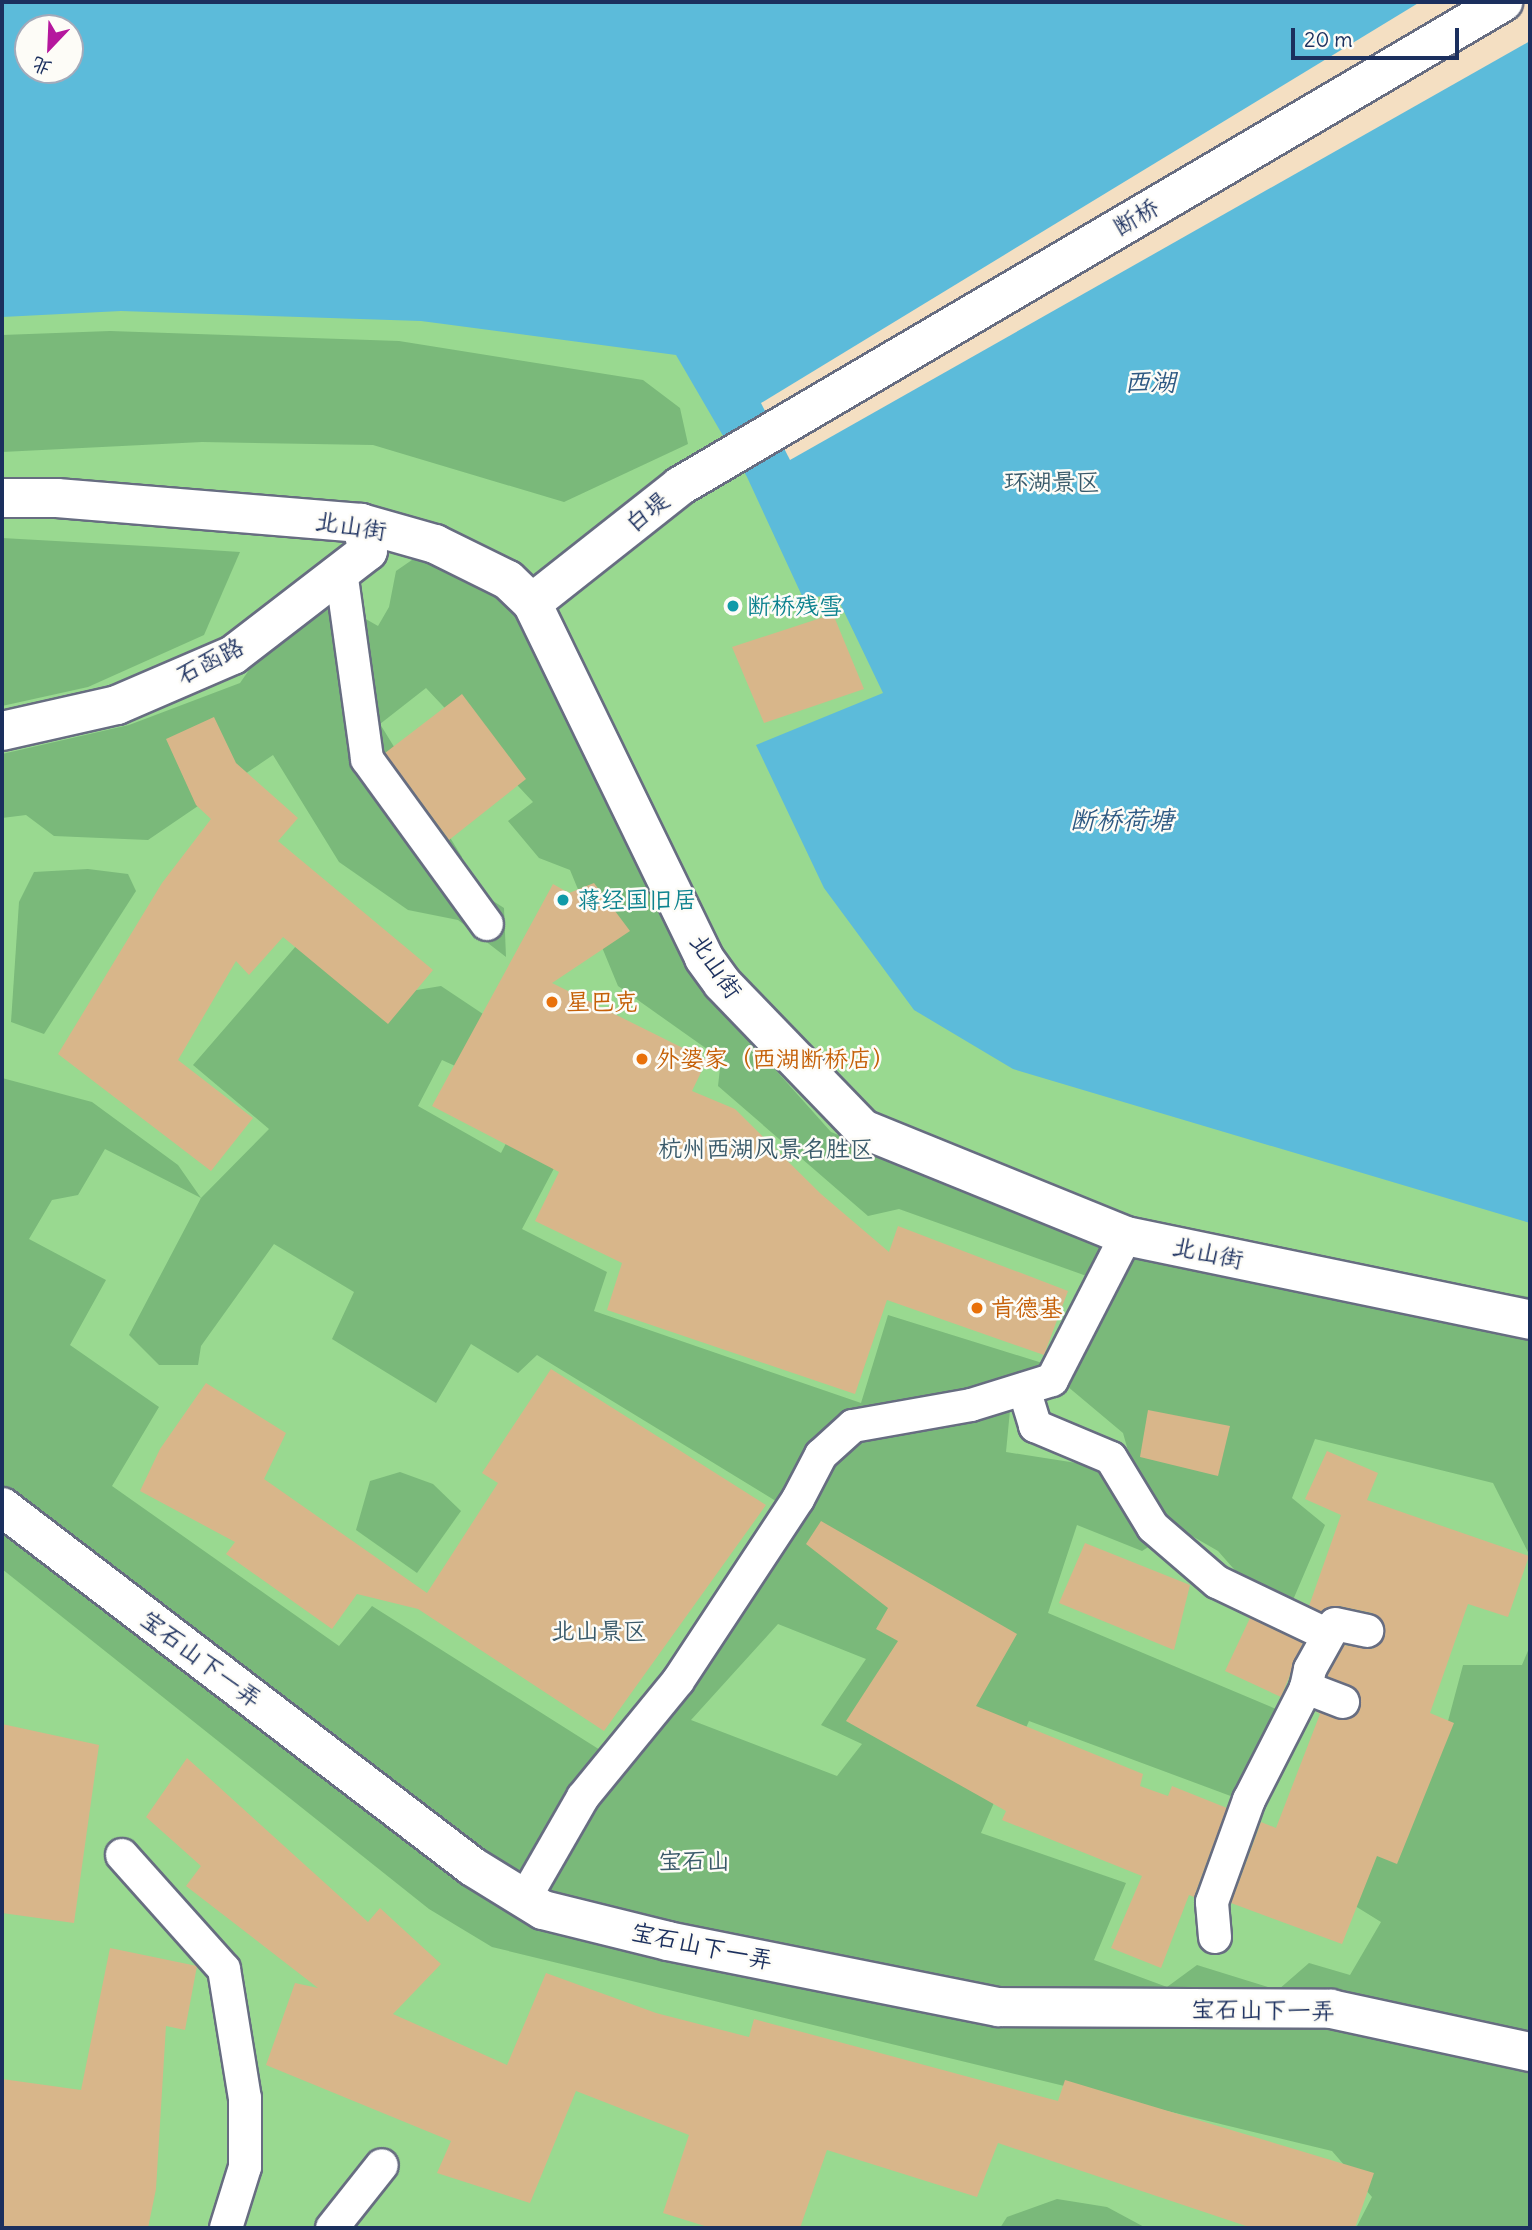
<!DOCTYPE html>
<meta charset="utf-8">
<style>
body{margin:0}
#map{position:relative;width:1532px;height:2230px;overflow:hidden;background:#f4dfc2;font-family:Delius,"LXGW WenKai TC",sans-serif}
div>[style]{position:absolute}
.green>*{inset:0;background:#99d990}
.forest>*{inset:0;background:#7ab97a}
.water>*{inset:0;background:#5cbbda}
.pier>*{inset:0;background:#f4dfc2}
.building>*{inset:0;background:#d8b68a}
.roads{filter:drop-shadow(2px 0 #676d81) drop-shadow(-2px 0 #676d81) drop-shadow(0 2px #676d81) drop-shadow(0 -2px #676d81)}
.service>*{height:32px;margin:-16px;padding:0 16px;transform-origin:16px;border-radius:16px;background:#fff}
.pedestrian>*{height:38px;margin:-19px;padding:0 19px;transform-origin:19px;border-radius:19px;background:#fff}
.minor>*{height:38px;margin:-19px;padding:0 19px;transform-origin:19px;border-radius:19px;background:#fff}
.secondary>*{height:38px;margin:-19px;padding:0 19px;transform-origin:19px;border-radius:19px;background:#fff}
.dots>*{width:19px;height:19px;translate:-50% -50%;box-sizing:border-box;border:4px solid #fdfcf7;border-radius:50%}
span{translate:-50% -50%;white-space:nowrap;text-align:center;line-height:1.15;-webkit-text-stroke:5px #fdfcf7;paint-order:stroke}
.street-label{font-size:24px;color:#1b2f5e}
.park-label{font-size:24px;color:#3a5a6a}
.culture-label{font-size:24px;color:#0d838f}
.left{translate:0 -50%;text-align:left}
.food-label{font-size:24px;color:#c56008}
.water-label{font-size:26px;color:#2e5983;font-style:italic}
.frame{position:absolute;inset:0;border:4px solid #1b2f5e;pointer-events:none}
.north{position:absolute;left:14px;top:14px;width:70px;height:70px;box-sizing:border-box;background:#fdfcf7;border:2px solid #a3aaba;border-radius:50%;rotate:203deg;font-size:19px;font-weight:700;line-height:28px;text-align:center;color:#1b2f5e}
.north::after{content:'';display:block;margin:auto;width:24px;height:32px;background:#b5179e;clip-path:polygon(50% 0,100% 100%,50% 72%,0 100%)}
.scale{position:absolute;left:1291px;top:28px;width:168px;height:32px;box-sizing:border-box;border:4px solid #1b2f5e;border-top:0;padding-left:9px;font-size:21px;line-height:24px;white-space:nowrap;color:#1b2f5e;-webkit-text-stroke:5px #fdfcf7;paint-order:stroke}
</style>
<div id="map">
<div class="green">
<i style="clip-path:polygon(evenodd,2px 2px,1530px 2px,1530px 2228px,2px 2228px,2px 2px,28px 28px,70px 28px,70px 70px,28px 70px,28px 28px)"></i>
</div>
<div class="forest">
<i style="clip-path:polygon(110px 331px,399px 341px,643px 380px,680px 408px,688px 444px,564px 502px,373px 445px,202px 442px,2px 452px,2px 335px)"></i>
<i style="clip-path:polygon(2px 538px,163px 547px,240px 552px,204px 635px,88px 687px,2px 706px)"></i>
<i style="clip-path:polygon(evenodd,435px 544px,532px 580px,687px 971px,831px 1132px,1049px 1221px,1530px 1297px,1530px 1556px,1493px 1483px,1315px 1439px,1292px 1498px,1325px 1525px,1293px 1600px,1255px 1593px,1218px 1551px,1178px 1528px,1142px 1551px,1077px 1525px,1048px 1613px,1276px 1709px,1236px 1798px,1029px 1721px,981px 1833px,1126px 1883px,1094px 1960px,1167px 1987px,1197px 1965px,1278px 1990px,1309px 1963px,1350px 1975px,1381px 1922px,1305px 1875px,1436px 1766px,1463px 1665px,1522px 1665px,1530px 1646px,1530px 2228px,1356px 2228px,1372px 2197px,1332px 2151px,492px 1947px,429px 1909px,2px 1569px,2px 1078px,92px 1102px,178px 1165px,201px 1198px,269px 1129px,193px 1065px,322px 916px,411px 991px,441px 986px,501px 1026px,475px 1075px,442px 1060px,418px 1106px,501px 1153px,545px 1067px,580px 1119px,522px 1229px,607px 1272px,594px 1311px,861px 1403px,888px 1315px,1071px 1372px,1095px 1279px,899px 1209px,868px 1216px,718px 1086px,721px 1059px,618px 986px,570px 870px,539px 858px,508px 821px,533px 802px,426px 688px,380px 724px,462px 857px,456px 877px,504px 908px,506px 957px,458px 920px,408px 910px,339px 862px,273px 755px,148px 840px,54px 836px,26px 815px,2px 818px,2px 754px,129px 725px,240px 683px,274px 634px,310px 607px,336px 602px,378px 626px,389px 607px,396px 571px,435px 544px,105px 1149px,201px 1198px,129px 1335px,159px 1365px,198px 1365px,201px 1346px,274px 1244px,354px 1292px,332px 1339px,436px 1403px,471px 1344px,518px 1373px,537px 1355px,779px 1503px,649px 1705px,608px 1755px,372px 1606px,339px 1646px,112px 1486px,159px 1407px,70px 1345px,106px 1280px,29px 1239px,52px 1200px,78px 1195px,105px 1149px,435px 544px,1067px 1386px,1123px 1433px,1134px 1472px,1006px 1452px,1011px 1400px,1067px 1386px,435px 544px,778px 1624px,866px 1659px,821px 1725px,862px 1744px,837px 1776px,691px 1720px,778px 1624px)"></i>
<i style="clip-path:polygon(88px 869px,128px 874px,136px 891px,44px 1034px,11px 1022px,19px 902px,34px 872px)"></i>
<i style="clip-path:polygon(400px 1472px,433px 1484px,461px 1511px,417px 1573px,356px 1530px,370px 1481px)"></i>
<i style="clip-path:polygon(1057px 2199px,1107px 2207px,1146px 2228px,1000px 2228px,1007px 2217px)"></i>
</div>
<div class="water">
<i style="clip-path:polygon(evenodd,2px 2px,1530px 2px,1530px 1223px,1013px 1069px,914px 1010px,824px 888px,756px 745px,883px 693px,836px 595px,803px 598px,747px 477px,676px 355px,421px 321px,121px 311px,2px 317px,2px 2px,28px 28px,70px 28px,70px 70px,28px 70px,28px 28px)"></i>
</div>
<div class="pier">
<i style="clip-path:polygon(1420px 2px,1530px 2px,1530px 41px,790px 460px,761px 403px)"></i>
</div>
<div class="building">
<i style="clip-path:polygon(833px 614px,864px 689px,764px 723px,732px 647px)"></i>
<i style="clip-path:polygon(462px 694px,526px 779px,449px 840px,385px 753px)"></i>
<i style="clip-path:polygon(214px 717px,236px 763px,298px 818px,278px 841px,433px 970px,388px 1024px,283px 937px,249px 975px,236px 961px,178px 1060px,253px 1118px,211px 1171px,58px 1054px,162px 883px,211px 819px,196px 805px,166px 739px)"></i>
<i style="clip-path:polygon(594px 883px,630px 931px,552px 983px,707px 1060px,692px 1091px,735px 1109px,821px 1194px,889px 1252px,898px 1226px,1068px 1291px,1044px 1355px,887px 1300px,855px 1394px,607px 1310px,622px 1263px,535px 1221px,559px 1172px,432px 1106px,553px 884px,569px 893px)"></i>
<i style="clip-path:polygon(551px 1369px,766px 1505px,604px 1731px,418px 1609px,357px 1594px,332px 1629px,226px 1554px,235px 1542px,140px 1491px,160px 1449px,206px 1383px,286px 1433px,264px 1479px,427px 1593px,498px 1483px,482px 1473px)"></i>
<i style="clip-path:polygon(1148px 1410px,1230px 1426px,1218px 1476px,1140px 1457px)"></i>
<i style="clip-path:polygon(1327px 1451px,1378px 1473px,1367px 1500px,1529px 1556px,1508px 1617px,1468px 1604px,1430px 1713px,1454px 1723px,1397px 1864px,1377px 1856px,1342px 1944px,1231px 1903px,1261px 1822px,1276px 1828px,1320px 1714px,1315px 1711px,1345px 1720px,1360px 1709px,1357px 1690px,1327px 1676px,1344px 1645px,1372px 1649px,1385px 1636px,1384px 1625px,1372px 1613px,1338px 1606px,1322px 1612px,1309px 1606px,1341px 1515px,1305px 1499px)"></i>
<i style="clip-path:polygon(821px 1521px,1017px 1634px,976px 1706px,1143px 1774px,1140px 1786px,1168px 1796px,1172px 1786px,1227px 1808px,1194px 1897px,1189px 1895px,1161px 1968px,1111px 1948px,1142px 1876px,1002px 1820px,1006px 1811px,846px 1721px,898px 1641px,876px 1629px,888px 1608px,806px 1544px)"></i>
<i style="clip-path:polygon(1085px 1543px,1190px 1585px,1174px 1650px,1059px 1603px)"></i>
<i style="clip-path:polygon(1250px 1618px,1303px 1643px,1281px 1697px,1225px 1671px)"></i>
<i style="clip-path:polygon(2px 1724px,99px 1745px,74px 1923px,2px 1913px)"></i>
<i style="clip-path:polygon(187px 1758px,368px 1922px,380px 1908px,441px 1964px,393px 2014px,507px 2065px,546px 1973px,656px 2013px,749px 2037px,754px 2019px,1058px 2101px,1065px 2080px,1374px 2173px,1355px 2228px,1252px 2228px,998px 2143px,977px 2197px,827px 2150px,800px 2228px,711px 2228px,663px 2213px,689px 2135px,576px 2091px,530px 2203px,437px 2173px,451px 2141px,266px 2065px,295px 1983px,318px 1988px,186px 1886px,201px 1866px,146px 1817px)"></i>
<i style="clip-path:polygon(110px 1948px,197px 1966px,185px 2030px,166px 2026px,156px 2189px,148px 2228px,2px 2228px,2px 2079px,81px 2090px)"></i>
</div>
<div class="roads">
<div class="service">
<i style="left:341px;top:571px;width:190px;rotate:82.1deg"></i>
<i style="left:367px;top:759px;width:204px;rotate:54deg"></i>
<i style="left:1024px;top:1389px;width:39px;rotate:73deg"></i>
<i style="left:1035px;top:1426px;width:82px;rotate:22.8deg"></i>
<i style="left:1111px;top:1458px;width:81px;rotate:58.7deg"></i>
<i style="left:1153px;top:1527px;width:84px;rotate:40.7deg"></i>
<i style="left:1217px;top:1582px;width:121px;rotate:25.5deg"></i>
<i style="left:1343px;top:1702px;width:40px;rotate:-159deg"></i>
<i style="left:1306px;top:1688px;width:19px;rotate:-78deg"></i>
<i style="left:1310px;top:1669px;width:51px;rotate:-60.9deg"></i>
<i style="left:1335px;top:1624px;width:33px;rotate:12deg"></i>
<i style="left:122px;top:1855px;width:153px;rotate:48.2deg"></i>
<i style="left:224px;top:1969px;width:131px;rotate:80.8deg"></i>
<i style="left:245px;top:2098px;width:69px;rotate:90deg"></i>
<i style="left:245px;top:2167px;width:64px;rotate:107.3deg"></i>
<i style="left:525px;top:1898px;width:116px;rotate:-60.1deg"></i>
<i style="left:583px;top:1797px;width:150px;rotate:-50.7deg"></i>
<i style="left:678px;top:1681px;width:218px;rotate:-56.6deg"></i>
<i style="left:798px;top:1499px;width:50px;rotate:-62.4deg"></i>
<i style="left:821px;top:1455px;width:43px;rotate:-42.2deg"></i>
<i style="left:853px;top:1426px;width:120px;rotate:-10.1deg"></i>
<i style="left:971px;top:1405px;width:85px;rotate:-17.2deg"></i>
<i style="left:1052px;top:1380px;width:162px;rotate:-62.8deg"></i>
<i style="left:1215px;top:1937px;width:35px;rotate:-95deg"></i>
<i style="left:1212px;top:1902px;width:109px;rotate:-70.1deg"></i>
<i style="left:1249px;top:1800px;width:126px;rotate:-63deg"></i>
<i style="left:332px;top:2228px;width:80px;rotate:-51.6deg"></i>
</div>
<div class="pedestrian">
<i style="left:532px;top:603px;width:189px;rotate:-38.3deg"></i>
<i style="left:680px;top:486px;width:955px;rotate:-30.46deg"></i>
</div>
<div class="minor">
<i style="left:2px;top:731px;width:118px;rotate:-12.7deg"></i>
<i style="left:117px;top:705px;width:126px;rotate:-23.3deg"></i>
<i style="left:233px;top:655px;width:170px;rotate:-37.6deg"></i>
<i style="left:368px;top:551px;width:29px;rotate:-104deg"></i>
<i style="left:2px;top:1507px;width:593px;rotate:37.39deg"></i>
<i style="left:473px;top:1867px;width:82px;rotate:31.6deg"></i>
<i style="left:543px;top:1910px;width:129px;rotate:13.9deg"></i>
<i style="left:668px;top:1941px;width:337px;rotate:11.3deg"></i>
<i style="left:998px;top:2007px;width:333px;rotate:0.3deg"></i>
<i style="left:1331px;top:2009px;width:204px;rotate:12.2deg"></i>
</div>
<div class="secondary">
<i style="left:2px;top:498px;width:55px"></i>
<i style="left:57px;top:498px;width:305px;rotate:4.7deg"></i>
<i style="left:361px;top:523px;width:77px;rotate:15.8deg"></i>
<i style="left:435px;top:544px;width:81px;rotate:26.3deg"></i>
<i style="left:508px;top:580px;width:33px;rotate:44deg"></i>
<i style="left:532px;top:603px;width:394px;rotate:64.1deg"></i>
<i style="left:704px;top:958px;width:31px;rotate:54deg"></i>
<i style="left:722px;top:983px;width:203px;rotate:46deg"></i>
<i style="left:863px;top:1129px;width:284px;rotate:22.1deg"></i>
<i style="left:1126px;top:1236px;width:413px;rotate:11.7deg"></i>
</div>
</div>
<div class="dots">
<i style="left:733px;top:606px;background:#0f9aa8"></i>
<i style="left:563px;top:900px;background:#0f9aa8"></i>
<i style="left:552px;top:1002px;background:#e8710a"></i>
<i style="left:642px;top:1059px;background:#e8710a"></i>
<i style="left:977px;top:1308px;background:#e8710a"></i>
</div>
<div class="street-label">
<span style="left:1136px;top:217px;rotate:-30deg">断桥</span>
<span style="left:647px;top:512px;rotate:-39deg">白堤</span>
<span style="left:351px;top:526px;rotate:9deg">北山街</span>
<span style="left:210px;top:661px;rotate:-27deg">石函路</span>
<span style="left:716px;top:966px;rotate:56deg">北山街</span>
<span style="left:1208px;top:1253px;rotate:12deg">北山街</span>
<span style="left:201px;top:1659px;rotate:37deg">宝石山下一弄</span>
<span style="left:702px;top:1946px;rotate:12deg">宝石山下一弄</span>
<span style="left:1263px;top:2010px;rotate:1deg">宝石山下一弄</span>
</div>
<div class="park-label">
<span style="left:1052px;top:482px">环湖景区</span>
<span style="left:766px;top:1149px">杭州西湖风景名胜区</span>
<span style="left:599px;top:1631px">北山景区</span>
<span style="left:694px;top:1861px">宝石山</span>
</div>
<div class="culture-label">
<span class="left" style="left:747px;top:606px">断桥残雪</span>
<span class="left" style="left:577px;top:900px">蒋经国旧居</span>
</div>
<div class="food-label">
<span class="left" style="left:566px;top:1002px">星巴克</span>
<span class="left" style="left:656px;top:1059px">外婆家（西湖断桥店）</span>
<span class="left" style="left:991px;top:1308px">肯德基</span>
</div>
<div class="water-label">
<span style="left:1150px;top:382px">西湖</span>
<span style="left:1122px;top:820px">断桥荷塘</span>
</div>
<div class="frame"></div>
<div class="north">北</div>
<div class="scale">20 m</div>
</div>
